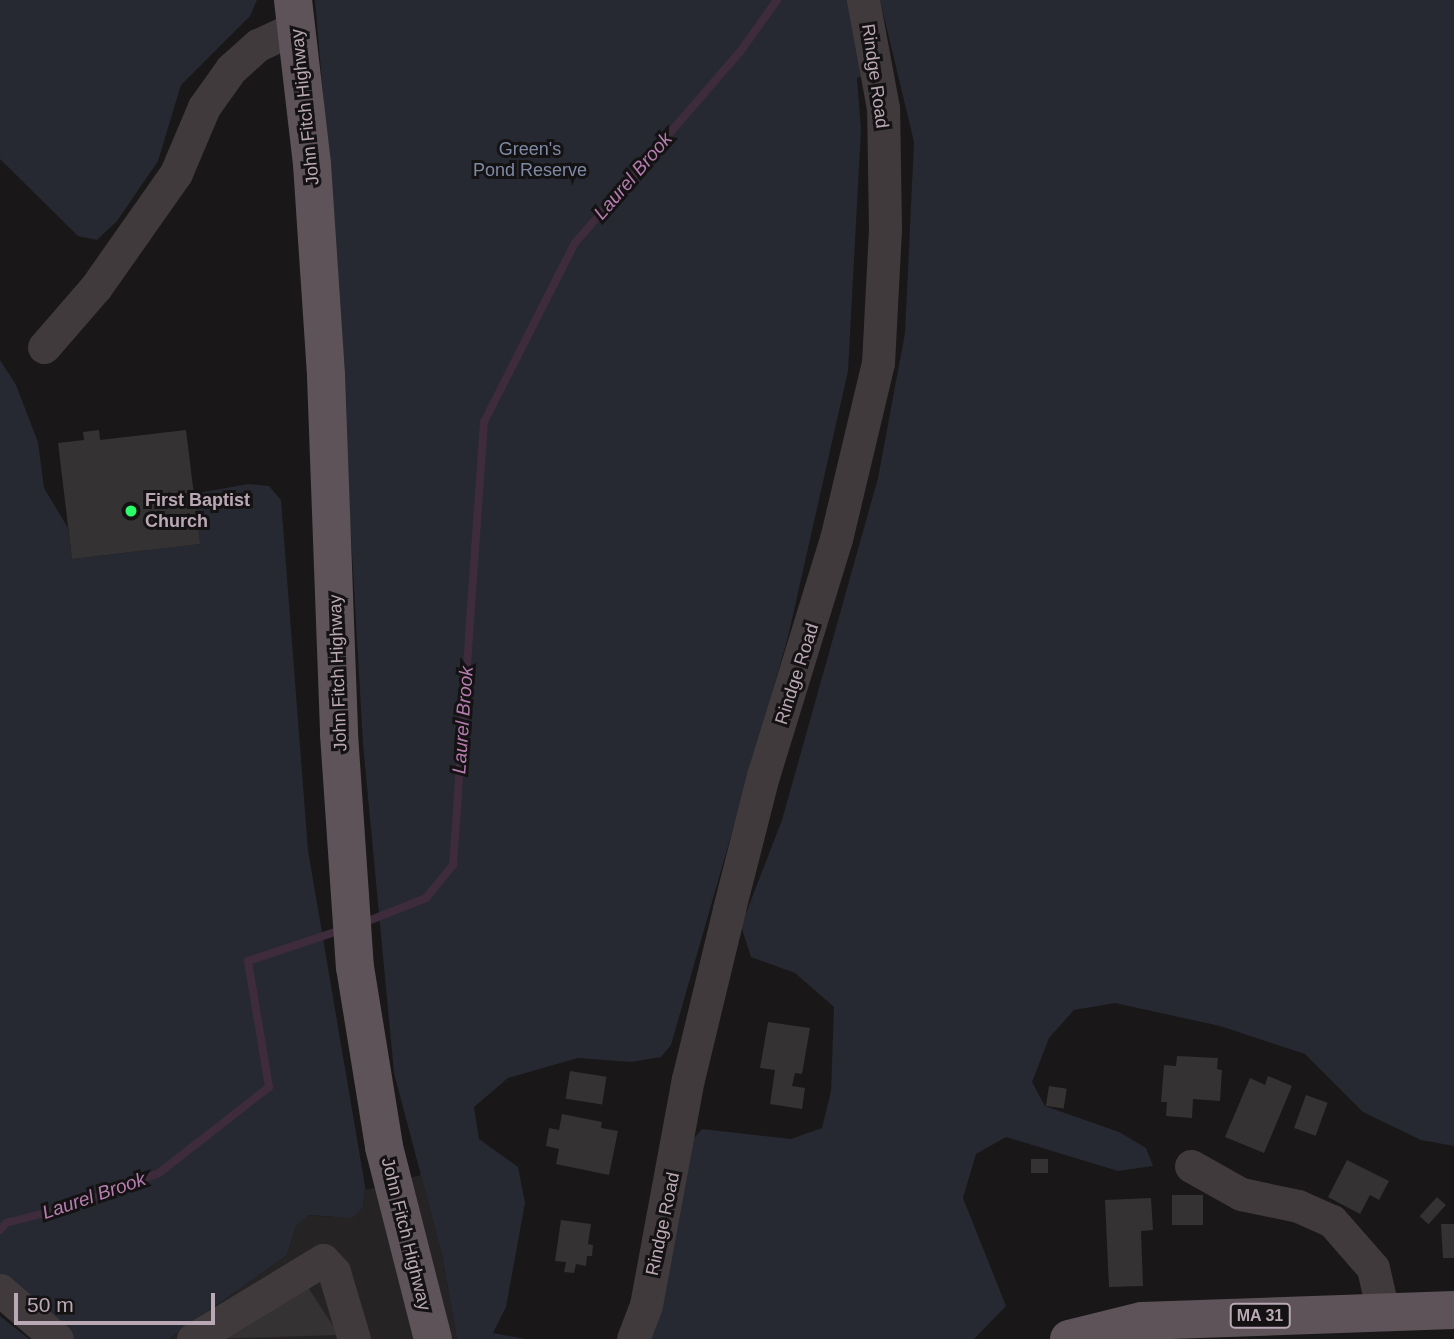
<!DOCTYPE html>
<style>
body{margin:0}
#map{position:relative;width:1454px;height:1339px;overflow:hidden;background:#191718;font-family:Arial,sans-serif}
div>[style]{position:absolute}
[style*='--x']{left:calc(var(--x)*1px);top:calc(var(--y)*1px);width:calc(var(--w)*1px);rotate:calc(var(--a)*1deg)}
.built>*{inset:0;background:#262324}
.green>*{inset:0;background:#262931}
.stream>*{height:8px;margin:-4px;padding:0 4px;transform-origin:4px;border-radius:4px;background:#3e2c3d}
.building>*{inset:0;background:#353233;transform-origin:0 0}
.minor>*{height:33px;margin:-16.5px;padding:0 16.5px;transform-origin:16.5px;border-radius:16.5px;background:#403a3d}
.major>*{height:38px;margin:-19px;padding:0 19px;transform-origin:19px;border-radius:19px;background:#5d5359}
.dots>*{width:19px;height:19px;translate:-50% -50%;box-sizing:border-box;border:4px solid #141213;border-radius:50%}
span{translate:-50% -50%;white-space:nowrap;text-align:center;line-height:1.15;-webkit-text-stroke:6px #141213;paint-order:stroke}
.shield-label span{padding:2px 5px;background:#141213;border:2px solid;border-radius:5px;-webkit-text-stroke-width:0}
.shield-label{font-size:16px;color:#baa8b4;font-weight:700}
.street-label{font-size:18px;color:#baa8b4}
.park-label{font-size:18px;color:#7e8aa6}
.poi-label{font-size:18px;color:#baa8b4;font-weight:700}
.left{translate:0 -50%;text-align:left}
.water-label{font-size:19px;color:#b77db1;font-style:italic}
.scale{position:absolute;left:14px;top:1293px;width:201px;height:32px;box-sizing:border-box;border:4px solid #baa8b4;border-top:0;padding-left:9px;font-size:21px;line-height:24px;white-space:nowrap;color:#baa8b4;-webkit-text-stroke:5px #141213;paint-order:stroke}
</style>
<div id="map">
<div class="built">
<i style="clip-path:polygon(421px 1175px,442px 1255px,457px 1339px,169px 1339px,287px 1255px,296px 1226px,309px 1215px,333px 1217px,363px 1207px,365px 1186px,366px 1190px)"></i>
</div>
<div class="green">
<i style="clip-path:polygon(0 0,257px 0,250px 16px,181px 85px,158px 161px,117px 221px,97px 240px,78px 236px,0 159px)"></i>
<i style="clip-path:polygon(315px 0,858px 0,885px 66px,857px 78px,861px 130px,848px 371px,788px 637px,671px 1045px,661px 1057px,631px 1062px,578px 1058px,508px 1078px,474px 1107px,479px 1139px,518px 1167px,525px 1203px,506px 1307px,493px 1333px,525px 1339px,457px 1339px,442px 1255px,394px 1073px,363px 744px,331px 189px)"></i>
<i style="clip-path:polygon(880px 0,1454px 0,1454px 1146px,1421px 1140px,1363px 1112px,1305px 1054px,1220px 1026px,1115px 1003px,1074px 1010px,1049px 1038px,1032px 1082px,1045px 1106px,1119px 1132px,1146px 1148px,1153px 1166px,1118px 1171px,1006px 1137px,976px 1154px,963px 1198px,1006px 1306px,974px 1339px,648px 1339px,688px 1145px,702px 1129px,791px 1139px,822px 1128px,831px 1091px,834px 1007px,795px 973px,751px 957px,741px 926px,782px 820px,878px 478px,905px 333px,914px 142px)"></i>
<i style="clip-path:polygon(0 360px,16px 385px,38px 442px,44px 488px,68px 528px,72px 559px,199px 544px,193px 494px,248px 484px,269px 486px,281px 500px,308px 850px,365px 1186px,363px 1207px,352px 1218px,309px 1215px,296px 1226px,287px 1255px,169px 1339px,74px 1339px,0 1275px)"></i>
<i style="clip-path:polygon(0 1316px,29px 1339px,0 1339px)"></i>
</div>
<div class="stream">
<i style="--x:363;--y:923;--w:68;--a:-21.6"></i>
<i style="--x:426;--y:898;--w:43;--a:-50.7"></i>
<i style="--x:453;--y:865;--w:444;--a:-86"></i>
<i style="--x:484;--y:422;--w:201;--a:-63.1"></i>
<i style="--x:575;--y:243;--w:252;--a:-49.2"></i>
<i style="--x:740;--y:52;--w:64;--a:-54.6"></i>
<i style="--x:0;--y:1230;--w:9;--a:-49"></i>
<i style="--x:6;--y:1223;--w:72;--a:-14.4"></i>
<i style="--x:76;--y:1205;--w:89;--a:-21.1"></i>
<i style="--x:159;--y:1173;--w:140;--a:-38"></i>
<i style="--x:269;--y:1087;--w:128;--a:-99.5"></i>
<i style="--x:248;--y:961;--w:98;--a:-18.4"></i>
</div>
<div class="building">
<i style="clip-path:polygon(99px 430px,100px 440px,186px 430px,200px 544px,72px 559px,58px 443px,84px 440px,83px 432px)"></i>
<i style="clip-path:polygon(768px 1022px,810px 1028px,802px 1074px,795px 1073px,792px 1086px,805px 1088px,802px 1109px,770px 1104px,775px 1070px,760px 1068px)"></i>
<i style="clip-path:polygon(1177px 1056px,1218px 1058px,1217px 1069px,1222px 1070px,1220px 1101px,1193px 1099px,1192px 1118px,1166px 1116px,1167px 1102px,1161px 1102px,1164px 1065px,1176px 1066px)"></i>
<i style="left:570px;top:1071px;width:37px;height:28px;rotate:9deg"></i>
<i style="clip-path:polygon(1268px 1076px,1292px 1086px,1264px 1153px,1225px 1137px,1250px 1078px,1265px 1085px)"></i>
<i style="left:1049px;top:1086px;width:18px;height:20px;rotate:9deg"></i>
<i style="left:1306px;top:1095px;width:23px;height:35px;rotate:20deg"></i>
<i style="clip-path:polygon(562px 1114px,602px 1122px,601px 1128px,618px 1131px,609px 1175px,556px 1164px,559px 1149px,546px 1146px,549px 1128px,559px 1130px)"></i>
<i style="left:1031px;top:1159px;width:17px;height:14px"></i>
<i style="clip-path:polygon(1347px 1160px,1389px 1181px,1379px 1200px,1370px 1195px,1360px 1214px,1328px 1197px)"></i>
<i style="left:1172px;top:1195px;width:31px;height:30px"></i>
<i style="left:1437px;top:1197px;width:12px;height:26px;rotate:42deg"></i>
<i style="clip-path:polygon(1151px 1198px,1153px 1230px,1141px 1231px,1143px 1286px,1109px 1287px,1105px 1200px)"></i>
<i style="clip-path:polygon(561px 1220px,591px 1224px,588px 1244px,593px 1245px,592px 1256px,587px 1256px,586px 1266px,576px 1264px,574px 1273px,564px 1272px,566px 1262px,555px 1261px)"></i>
<i style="clip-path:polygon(1441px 1224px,1454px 1224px,1454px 1258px,1443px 1258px)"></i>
<i style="clip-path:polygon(302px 1278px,339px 1335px,208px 1339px)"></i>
</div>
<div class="minor">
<i style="--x:44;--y:347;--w:79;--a:-49.1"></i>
<i style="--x:96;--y:287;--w:139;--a:-54.9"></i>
<i style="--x:176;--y:173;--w:72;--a:-67"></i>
<i style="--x:204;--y:107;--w:47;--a:-54.6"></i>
<i style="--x:231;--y:69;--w:36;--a:-42"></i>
<i style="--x:258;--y:45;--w:42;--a:-25.3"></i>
<i style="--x:1191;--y:1166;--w:57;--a:29.2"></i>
<i style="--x:1241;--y:1194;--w:58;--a:11.9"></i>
<i style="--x:1298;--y:1206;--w:37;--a:24"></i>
<i style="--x:1332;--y:1221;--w:62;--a:48.9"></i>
<i style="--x:1373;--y:1268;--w:45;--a:77.2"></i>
<i style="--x:0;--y:1290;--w:75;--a:40.7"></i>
<i style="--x:193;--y:1339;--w:152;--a:-31.3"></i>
<i style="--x:323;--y:1260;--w:16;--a:47"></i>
<i style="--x:334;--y:1272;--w:70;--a:73.4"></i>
<i style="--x:633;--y:1339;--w:36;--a:-69"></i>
<i style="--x:646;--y:1305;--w:230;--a:-79.5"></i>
<i style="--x:688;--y:1079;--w:175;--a:-76.4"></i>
<i style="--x:729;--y:909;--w:137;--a:-75.7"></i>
<i style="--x:763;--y:776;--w:248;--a:-72.9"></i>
<i style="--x:836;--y:539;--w:181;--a:-76.6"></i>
<i style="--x:878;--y:363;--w:134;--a:-87"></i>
<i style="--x:885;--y:229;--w:121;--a:-90.9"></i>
<i style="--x:883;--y:108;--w:110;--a:-100.5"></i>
</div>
<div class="major">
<i style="--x:293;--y:0;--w:165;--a:83.4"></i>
<i style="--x:312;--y:164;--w:212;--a:86.2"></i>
<i style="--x:326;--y:376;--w:358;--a:87.9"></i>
<i style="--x:339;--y:734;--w:234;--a:86.1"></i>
<i style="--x:355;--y:967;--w:182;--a:80.8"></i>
<i style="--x:384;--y:1147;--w:198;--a:75.7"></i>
<i style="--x:1069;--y:1339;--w:75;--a:-13.9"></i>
<i style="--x:1142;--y:1321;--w:312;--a:-2"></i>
</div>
<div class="dots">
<i style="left:131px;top:511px;background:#2bfd68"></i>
</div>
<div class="shield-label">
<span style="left:1260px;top:1316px">MA 31</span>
</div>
<div class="street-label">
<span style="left:875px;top:76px;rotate:82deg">Rindge Road</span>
<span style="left:305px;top:107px;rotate:-96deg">John Fitch Highway</span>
<span style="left:338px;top:673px;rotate:-92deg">John Fitch Highway</span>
<span style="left:797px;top:674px;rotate:-72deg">Rindge Road</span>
<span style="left:663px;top:1224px;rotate:-78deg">Rindge Road</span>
<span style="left:406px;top:1234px;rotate:76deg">John Fitch Highway</span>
</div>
<div class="park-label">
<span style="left:530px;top:160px">Green's<br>Pond Reserve</span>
</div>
<div class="poi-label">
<span class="left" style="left:145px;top:511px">First Baptist<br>Church</span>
</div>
<div class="water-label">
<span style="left:633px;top:176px;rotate:-49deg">Laurel Brook</span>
<span style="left:463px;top:720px;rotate:-86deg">Laurel Brook</span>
<span style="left:94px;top:1196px;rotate:-19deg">Laurel Brook</span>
</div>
<div class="scale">50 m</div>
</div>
